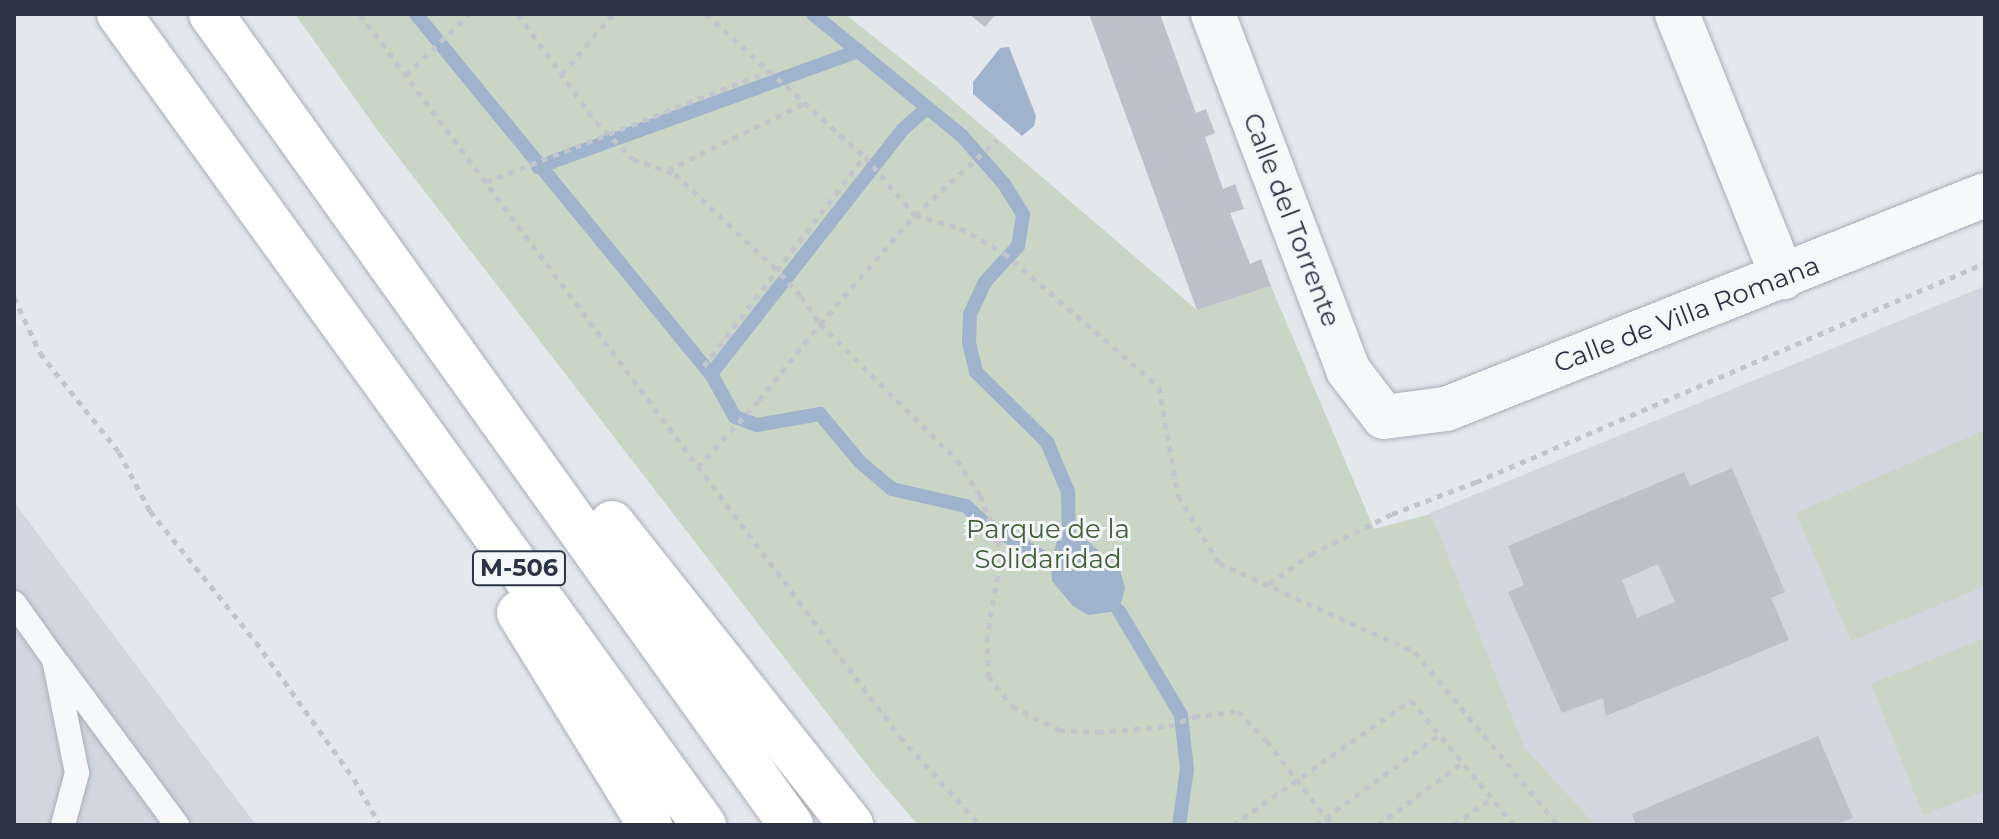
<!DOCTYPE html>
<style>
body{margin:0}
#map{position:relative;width:1999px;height:839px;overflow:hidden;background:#e4e7ec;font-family:Montserrat,sans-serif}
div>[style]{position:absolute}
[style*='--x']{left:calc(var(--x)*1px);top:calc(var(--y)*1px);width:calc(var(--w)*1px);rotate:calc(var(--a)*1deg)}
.built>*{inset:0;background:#d2d6de}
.green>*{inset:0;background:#c9d6c5}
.water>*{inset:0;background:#9fb4cc}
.stream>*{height:14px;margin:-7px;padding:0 7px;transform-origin:7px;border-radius:7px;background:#9fb4cc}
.building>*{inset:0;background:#bbc0ca}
.path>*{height:5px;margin-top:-2.5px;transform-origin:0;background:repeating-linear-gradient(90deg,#c2c5cb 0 6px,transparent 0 12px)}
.roads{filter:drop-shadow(0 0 2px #a9aeb7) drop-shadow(0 0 2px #a9aeb7)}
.lane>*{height:24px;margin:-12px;padding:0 12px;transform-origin:12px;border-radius:12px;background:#f7f8fa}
.street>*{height:44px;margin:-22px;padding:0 22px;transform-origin:22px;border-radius:22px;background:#f7f8fa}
.highway>*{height:44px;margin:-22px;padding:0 22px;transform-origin:22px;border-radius:22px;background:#fff}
span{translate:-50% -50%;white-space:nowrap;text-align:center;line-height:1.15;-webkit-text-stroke:6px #f4f6f9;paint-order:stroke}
.shield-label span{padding:2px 6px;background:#f4f6f9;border:2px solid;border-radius:6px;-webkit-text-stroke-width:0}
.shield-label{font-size:24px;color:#2b3445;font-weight:700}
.street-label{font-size:26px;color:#2b3445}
.park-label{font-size:26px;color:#3f6138}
.frame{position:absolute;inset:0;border:16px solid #2b3445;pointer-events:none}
</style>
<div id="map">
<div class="built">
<i style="clip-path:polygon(1985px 286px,1985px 825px,1596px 825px,1525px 748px,1430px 513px)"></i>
<i style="clip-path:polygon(14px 502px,256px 825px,14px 825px)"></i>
</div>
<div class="green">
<i style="clip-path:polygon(295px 14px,845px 14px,937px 87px,1197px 310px,1271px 286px,1374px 529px,1431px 514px,1525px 748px,1596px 825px,918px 825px,874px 774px,378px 131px)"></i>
<i style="clip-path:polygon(1985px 430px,1985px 586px,1851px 641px,1796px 513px)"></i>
<i style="clip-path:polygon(1985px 638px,1985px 791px,1923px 815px,1871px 684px)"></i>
</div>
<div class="water">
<i style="clip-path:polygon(1009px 47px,1036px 116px,1034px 126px,1022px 136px,973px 94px,973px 82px,1000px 48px)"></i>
<i style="clip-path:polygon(1084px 538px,1120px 570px,1125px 588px,1119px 611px,1088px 615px,1073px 606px,1052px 581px,1051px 562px,1057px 541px)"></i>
</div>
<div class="stream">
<i style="--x:416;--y:14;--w:465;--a:50.7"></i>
<i style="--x:711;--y:374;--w:49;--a:60.8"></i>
<i style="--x:735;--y:417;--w:23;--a:20"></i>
<i style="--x:757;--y:425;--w:64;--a:-9.9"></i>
<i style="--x:820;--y:414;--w:62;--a:50.2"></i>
<i style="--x:860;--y:462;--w:42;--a:40.2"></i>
<i style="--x:892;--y:489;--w:76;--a:12.9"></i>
<i style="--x:966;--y:506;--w:25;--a:43"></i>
<i style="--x:984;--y:523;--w:78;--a:30.2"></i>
<i style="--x:813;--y:14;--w:193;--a:39.3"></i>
<i style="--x:962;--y:136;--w:64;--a:48.8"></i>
<i style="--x:1004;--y:184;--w:36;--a:58"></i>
<i style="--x:1023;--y:215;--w:31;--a:99"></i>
<i style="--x:1018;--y:246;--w:49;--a:132.5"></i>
<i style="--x:985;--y:282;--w:35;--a:115"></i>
<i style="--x:970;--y:314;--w:29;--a:92"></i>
<i style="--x:969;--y:343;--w:30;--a:76"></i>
<i style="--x:976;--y:372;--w:100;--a:44.6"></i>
<i style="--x:1047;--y:442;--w:54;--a:67.2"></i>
<i style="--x:1068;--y:492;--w:47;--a:88.8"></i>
<i style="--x:538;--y:167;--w:341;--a:-19.9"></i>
<i style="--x:711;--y:374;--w:311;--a:-51.9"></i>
<i style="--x:903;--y:129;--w:32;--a:-41"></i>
<i style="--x:1119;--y:611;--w:121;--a:59.2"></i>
<i style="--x:1181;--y:715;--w:54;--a:83.7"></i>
<i style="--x:1187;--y:769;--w:57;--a:98.1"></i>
</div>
<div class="building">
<i style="clip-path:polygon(969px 14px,996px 14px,985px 27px)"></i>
<i style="clip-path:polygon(1089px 14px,1160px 14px,1196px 113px,1206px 109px,1215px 133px,1205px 137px,1223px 189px,1235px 184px,1244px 209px,1230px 213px,1250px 264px,1261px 259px,1271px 286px,1197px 310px)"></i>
<i style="clip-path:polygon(evenodd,1732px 468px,1785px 592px,1771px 598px,1789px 640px,1606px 716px,1603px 698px,1562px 713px,1508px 592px,1524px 585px,1508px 546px,1684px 472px,1690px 486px,1732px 468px,1658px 564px,1675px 602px,1637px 618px,1622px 580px,1658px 564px)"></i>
<i style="clip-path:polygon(1818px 736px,1853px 818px,1834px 825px,1636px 825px,1632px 814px)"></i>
</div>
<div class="path">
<i style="--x:360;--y:14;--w:902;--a:53.24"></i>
<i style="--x:900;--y:737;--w:119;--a:47.7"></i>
<i style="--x:518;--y:14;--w:133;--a:54.2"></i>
<i style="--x:596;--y:122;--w:52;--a:45"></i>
<i style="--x:633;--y:159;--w:45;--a:19.7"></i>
<i style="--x:675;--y:174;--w:133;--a:43.2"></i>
<i style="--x:772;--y:265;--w:42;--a:46.9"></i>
<i style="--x:801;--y:296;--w:34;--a:56"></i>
<i style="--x:820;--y:324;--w:193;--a:44.8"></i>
<i style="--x:957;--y:460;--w:42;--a:56.7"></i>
<i style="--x:980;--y:495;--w:61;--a:68.9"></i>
<i style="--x:1002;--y:552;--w:85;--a:100.1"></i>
<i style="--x:987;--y:636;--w:40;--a:88.6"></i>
<i style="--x:988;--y:676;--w:38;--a:51"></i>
<i style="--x:1012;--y:706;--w:53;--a:27.1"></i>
<i style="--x:1059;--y:730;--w:39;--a:3"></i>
<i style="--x:1098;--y:732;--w:71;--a:-4.8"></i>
<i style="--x:1169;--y:726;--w:27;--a:-20"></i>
<i style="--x:1194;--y:717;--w:44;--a:-7.8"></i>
<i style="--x:1238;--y:711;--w:42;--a:46"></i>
<i style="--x:1267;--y:741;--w:106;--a:52.3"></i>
<i style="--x:706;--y:14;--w:214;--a:42"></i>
<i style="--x:865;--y:157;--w:77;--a:49.2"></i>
<i style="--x:915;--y:215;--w:47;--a:16.1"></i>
<i style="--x:960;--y:228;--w:51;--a:29.6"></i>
<i style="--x:1004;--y:253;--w:205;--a:40.8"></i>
<i style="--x:1159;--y:387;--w:111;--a:80.1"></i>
<i style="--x:1178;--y:496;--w:79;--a:58.5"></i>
<i style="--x:1219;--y:563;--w:215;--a:24.4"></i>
<i style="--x:1415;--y:652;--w:224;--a:50.4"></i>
<i style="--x:562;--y:74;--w:79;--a:-49.6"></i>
<i style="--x:406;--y:75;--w:88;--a:-44.1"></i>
<i style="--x:668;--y:170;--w:153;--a:-26.1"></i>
<i style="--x:486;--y:182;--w:304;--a:-21.4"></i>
<i style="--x:14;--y:297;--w:62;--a:65.1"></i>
<i style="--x:40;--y:353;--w:127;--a:51.4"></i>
<i style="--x:119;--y:452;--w:67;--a:62.3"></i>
<i style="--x:150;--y:511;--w:169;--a:51"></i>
<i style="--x:256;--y:642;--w:168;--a:54.4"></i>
<i style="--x:354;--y:779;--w:53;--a:60.5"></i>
<i style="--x:704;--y:366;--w:263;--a:-52.6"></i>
<i style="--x:698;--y:467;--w:91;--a:-47.7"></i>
<i style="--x:759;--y:400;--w:97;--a:-51.2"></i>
<i style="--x:820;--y:324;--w:145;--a:-48.9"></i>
<i style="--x:915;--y:215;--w:111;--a:-42.4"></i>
<i style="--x:1269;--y:584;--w:52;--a:-35.5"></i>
<i style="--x:1311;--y:554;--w:90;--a:-26.3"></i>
<i style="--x:1392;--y:514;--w:90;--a:-20.9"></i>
<i style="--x:1476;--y:482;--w:554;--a:-23.28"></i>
<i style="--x:1233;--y:825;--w:218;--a:-35.1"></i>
<i style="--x:1411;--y:700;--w:162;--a:50.5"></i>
<i style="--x:1316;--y:825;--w:154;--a:-36.3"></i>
<i style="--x:1378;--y:825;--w:106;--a:-36.5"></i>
<i style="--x:1454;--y:825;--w:47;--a:-35.4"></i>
</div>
<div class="roads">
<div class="lane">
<i style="--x:14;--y:603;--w:69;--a:54.5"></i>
<i style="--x:54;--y:659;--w:116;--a:78.6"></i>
<i style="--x:77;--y:773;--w:54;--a:105.1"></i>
<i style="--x:58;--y:664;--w:200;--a:53.5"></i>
</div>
<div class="street">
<i style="--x:1213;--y:14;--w:381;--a:69.2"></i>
<i style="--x:1348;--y:370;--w:59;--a:52.5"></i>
<i style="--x:1384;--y:417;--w:63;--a:-7.4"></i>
<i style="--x:1446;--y:409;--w:580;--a:-21.65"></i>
<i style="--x:1677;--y:14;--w:284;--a:68.1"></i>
</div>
<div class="highway">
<i style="--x:119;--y:14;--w:1000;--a:54.2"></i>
<i style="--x:211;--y:14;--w:997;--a:54.43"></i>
<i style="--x:612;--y:523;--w:385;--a:51.6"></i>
<i style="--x:519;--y:613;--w:249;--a:58.3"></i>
</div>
</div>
<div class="shield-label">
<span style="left:519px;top:568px">M-506</span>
</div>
<div class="street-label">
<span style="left:1291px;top:220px;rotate:69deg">Calle del Torrente</span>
<span style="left:1687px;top:315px;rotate:-21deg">Calle de Villa Romana</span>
</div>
<div class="park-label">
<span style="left:1048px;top:545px">Parque de la<br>Solidaridad</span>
</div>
<div class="frame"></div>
</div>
